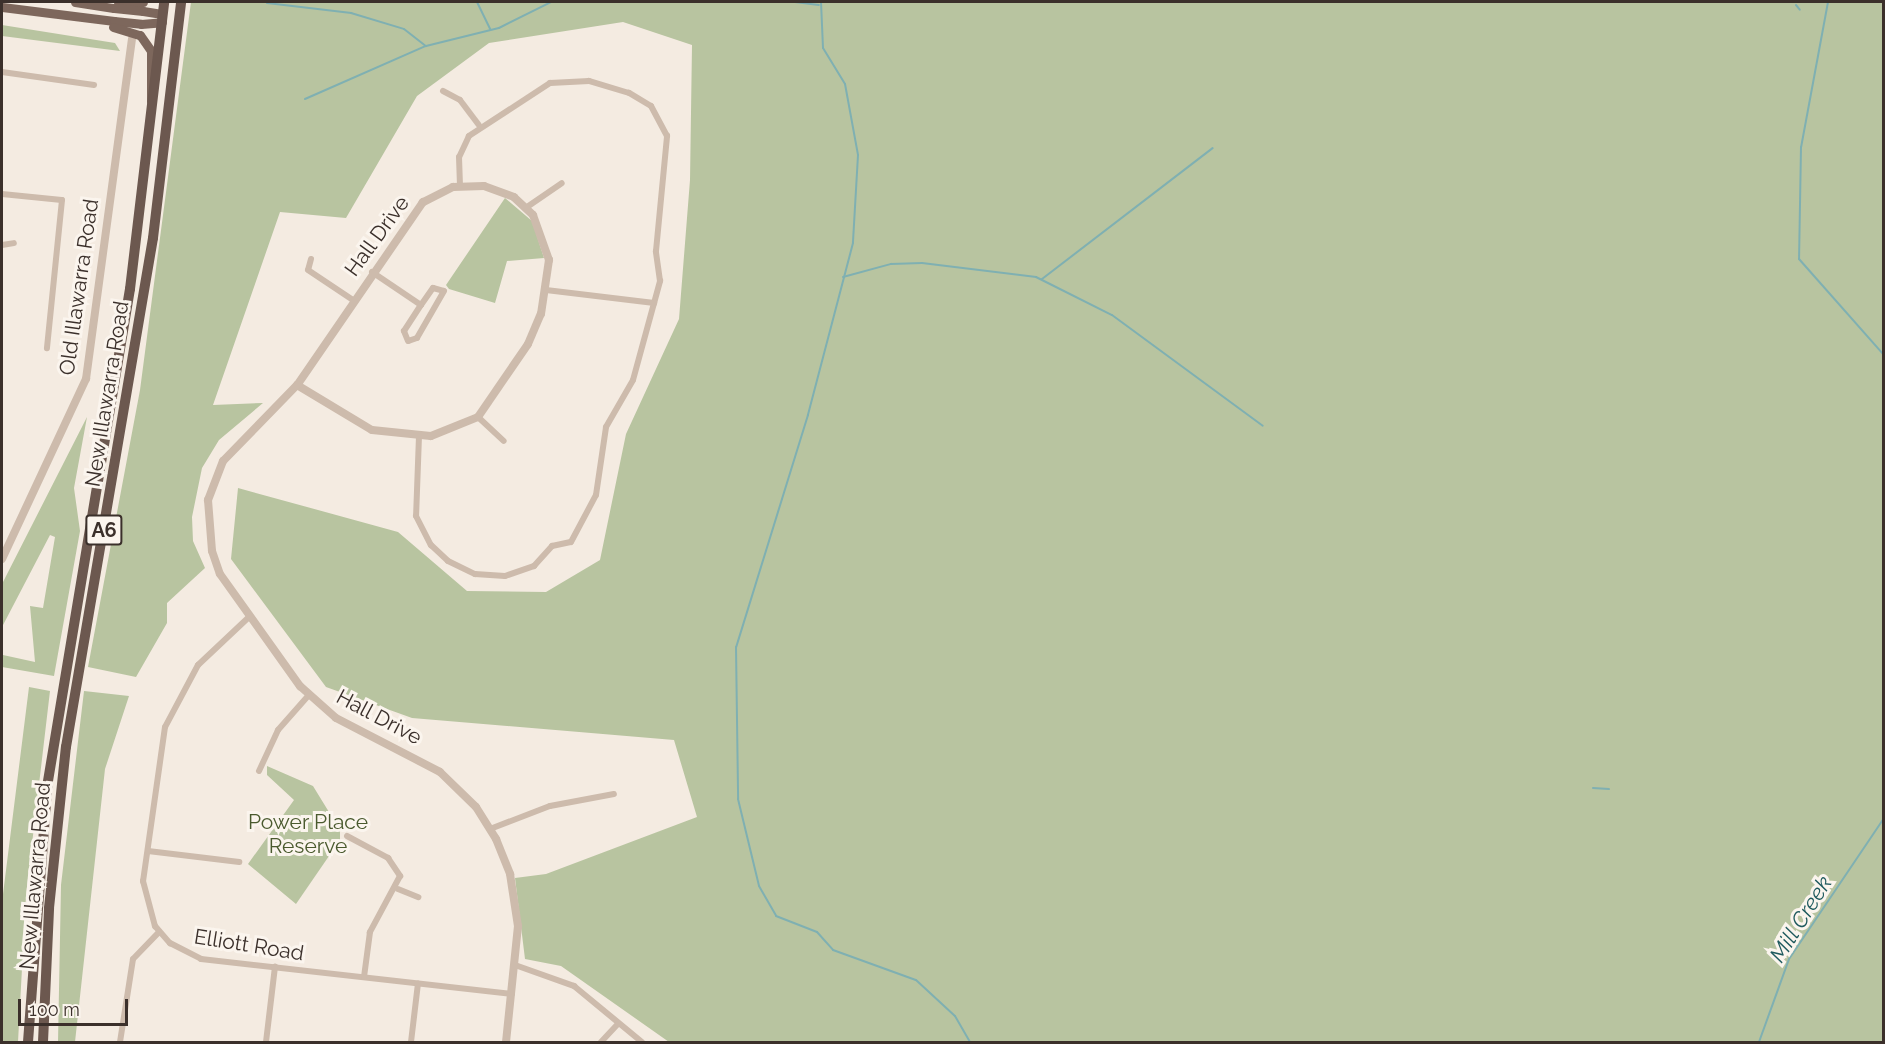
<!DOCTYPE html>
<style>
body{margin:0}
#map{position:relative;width:1885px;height:1044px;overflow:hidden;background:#f4ebe1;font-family:Raleway,sans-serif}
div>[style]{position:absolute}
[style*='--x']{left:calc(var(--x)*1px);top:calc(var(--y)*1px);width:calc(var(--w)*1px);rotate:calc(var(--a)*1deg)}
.green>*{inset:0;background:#b8c4a0}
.stream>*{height:2px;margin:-1px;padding:0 1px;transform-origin:1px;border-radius:1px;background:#7fb0b2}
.minor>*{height:6px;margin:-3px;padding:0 3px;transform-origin:3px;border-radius:3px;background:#cdbbac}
.tertiary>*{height:8px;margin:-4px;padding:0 4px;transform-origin:4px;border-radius:4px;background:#cdbbac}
.primary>*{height:9px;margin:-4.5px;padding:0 4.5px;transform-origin:4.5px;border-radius:4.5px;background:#7d675c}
.trunk>*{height:10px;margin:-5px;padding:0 5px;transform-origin:5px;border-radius:5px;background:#6c584f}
.primary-bridge>*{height:9px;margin:-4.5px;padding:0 4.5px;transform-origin:4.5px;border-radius:4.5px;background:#7d675c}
span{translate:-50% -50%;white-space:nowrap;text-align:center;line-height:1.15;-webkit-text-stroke:6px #fbf5ee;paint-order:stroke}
.shield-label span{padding:2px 4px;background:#fbf5ee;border:2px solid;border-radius:4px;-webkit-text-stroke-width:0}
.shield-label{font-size:20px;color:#3b302b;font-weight:700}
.street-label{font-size:21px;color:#3b302b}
.park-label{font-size:21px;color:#4a5a2e}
.water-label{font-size:22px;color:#1f5a5e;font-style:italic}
.frame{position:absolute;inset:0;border:3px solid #3b302b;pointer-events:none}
.scale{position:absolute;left:18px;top:999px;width:110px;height:27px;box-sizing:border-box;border:3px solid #3b302b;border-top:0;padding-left:8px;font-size:18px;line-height:21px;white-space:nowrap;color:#3b302b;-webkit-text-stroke:4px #fbf5ee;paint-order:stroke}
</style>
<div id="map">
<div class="green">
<i style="clip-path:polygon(191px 2px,1883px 2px,1883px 1042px,669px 1042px,561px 966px,525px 959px,515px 878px,546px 874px,697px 817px,674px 740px,412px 718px,326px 687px,231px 559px,238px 488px,398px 532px,467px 591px,546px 592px,600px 560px,626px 434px,679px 319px,690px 180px,692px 45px,623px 22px,489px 43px,417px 96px,346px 218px,280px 212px,213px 405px,263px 403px,219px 440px,202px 468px,192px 517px,193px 541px,205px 568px,167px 603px,167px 623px,136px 677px,88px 667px,140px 390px)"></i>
<i style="clip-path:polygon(2px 25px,115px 43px,120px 51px,2px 36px)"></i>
<i style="clip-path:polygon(505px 198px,532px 221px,544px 258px,507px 261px,495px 303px,449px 289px,446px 285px)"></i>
<i style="clip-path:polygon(87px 417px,74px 488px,80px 531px,54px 676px,2px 667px,3px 655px,35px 662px,30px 606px,43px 608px,55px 537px,50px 535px,2px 627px,2px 584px)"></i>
<i style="clip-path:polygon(29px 687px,50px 691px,26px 895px,18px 1042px,2px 1042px,2px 902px)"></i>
<i style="clip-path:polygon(84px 691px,129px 696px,105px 769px,75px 1042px,58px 1042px,61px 885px)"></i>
<i style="clip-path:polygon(267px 766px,313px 786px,340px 830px,340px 840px,296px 904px,248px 864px,294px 800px,267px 775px)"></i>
</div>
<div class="stream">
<i style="--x:477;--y:2;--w:30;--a:64"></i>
<i style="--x:795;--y:2;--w:24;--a:7"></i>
<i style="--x:821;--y:2;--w:46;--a:87.5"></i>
<i style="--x:823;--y:48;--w:42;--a:58.6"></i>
<i style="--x:845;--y:84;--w:72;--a:79.6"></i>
<i style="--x:858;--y:155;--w:88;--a:93.3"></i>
<i style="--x:853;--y:243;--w:178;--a:104.7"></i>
<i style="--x:808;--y:415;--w:243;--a:107.2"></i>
<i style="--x:736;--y:647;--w:152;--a:89.2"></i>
<i style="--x:738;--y:799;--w:89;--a:76.4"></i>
<i style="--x:759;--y:886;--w:34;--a:60"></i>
<i style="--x:776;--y:916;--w:44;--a:21.3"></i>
<i style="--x:817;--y:932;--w:24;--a:48"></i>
<i style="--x:833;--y:950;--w:88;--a:19.9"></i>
<i style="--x:916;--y:980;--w:53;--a:42.7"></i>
<i style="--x:955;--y:1016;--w:30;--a:60"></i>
<i style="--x:1828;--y:2;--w:147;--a:100.5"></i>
<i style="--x:1801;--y:147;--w:112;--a:91"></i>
<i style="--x:1799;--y:259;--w:128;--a:48.5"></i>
<i style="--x:267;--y:3;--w:85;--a:6.8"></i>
<i style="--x:351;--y:13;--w:55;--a:16.8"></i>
<i style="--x:404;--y:29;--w:28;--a:38"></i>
<i style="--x:1796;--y:5;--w:6;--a:51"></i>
<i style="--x:305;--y:99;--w:132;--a:-23.7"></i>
<i style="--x:426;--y:46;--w:75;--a:-13.9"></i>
<i style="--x:499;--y:28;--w:58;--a:-26.6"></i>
<i style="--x:843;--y:277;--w:50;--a:-15.2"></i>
<i style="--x:891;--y:264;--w:31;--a:-2"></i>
<i style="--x:922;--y:263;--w:115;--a:7"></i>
<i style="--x:1036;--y:277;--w:85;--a:26.6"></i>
<i style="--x:1112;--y:315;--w:187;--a:36.3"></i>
<i style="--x:1042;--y:279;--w:215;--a:-37.5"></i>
<i style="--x:1593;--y:788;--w:16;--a:4"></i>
<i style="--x:1759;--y:1042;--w:88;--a:-70.1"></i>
<i style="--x:1789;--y:959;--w:170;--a:-56"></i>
</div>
<div class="minor">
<i style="--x:2;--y:72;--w:93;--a:8"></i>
<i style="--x:443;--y:91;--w:19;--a:28"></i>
<i style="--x:460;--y:100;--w:31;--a:53"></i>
<i style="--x:2;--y:194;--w:60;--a:5.7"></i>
<i style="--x:62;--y:200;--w:149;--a:95.8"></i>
<i style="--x:527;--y:207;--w:42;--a:-34.4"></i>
<i style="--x:2;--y:245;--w:12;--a:-9"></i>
<i style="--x:311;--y:259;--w:11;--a:105"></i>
<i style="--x:308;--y:270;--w:54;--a:33.7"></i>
<i style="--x:372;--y:272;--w:59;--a:34"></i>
<i style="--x:421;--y:305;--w:21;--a:-55"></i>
<i style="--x:433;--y:288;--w:11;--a:15"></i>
<i style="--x:444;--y:291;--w:54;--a:119.9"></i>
<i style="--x:417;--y:338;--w:9;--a:162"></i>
<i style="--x:408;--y:341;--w:11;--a:-112"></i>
<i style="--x:404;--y:331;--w:31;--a:-57"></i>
<i style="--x:546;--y:290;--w:109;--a:6.9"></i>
<i style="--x:478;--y:417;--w:35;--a:43"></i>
<i style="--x:419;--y:436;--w:80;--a:92.1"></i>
<i style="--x:416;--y:516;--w:33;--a:63"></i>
<i style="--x:431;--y:545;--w:23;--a:43"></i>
<i style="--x:448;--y:561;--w:30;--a:26"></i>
<i style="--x:475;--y:574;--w:30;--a:4"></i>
<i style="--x:505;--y:576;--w:31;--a:-19"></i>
<i style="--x:534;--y:566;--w:27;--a:-48"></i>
<i style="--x:552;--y:546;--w:19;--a:-12"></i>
<i style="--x:571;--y:542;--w:53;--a:-62"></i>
<i style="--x:596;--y:495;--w:69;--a:-81.6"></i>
<i style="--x:606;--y:427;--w:54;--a:-60.1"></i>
<i style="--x:633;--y:380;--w:103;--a:-74.7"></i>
<i style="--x:660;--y:281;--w:30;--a:-98"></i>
<i style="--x:656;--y:251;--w:116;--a:-84.5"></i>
<i style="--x:667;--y:136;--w:34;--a:-118"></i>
<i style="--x:651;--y:106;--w:26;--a:-149"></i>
<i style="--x:629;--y:93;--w:42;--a:-163.3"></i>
<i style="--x:589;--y:81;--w:39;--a:177"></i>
<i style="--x:550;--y:83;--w:97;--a:146.8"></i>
<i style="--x:469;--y:136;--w:23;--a:115"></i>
<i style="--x:459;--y:157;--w:29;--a:88"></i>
<i style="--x:249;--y:617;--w:70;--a:136.7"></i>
<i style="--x:198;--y:665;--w:70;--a:118"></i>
<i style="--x:165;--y:727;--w:156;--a:98.1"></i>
<i style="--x:143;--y:881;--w:47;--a:75.1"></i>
<i style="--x:155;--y:926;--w:23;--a:49"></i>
<i style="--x:170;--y:943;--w:35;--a:27"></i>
<i style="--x:201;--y:959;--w:313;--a:6.4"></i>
<i style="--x:259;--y:771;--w:45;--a:-65.1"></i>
<i style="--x:278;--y:730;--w:45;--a:-48.6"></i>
<i style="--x:490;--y:829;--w:64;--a:-21"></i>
<i style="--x:550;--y:806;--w:65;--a:-10.6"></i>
<i style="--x:347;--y:836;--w:47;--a:28.2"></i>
<i style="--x:388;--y:858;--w:22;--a:56"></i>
<i style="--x:400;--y:876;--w:64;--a:118.2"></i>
<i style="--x:370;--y:932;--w:45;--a:97.6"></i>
<i style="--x:148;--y:851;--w:92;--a:6.9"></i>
<i style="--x:398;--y:889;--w:22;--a:22"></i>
<i style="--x:515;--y:965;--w:63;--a:19.6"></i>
<i style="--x:574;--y:986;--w:88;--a:39.5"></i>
<i style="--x:120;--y:1042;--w:84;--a:-81.1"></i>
<i style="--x:133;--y:959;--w:37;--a:-46"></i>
<i style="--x:266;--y:1042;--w:76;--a:-83.2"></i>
<i style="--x:411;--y:1042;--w:59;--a:-83.2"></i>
<i style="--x:601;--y:1042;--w:25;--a:-47"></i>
</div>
<div class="tertiary">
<i style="--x:297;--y:385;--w:87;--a:31"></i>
<i style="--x:372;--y:430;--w:59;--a:5.8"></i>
<i style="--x:431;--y:436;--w:51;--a:-22"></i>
<i style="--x:478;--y:417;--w:88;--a:-55.6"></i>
<i style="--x:528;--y:344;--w:33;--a:-67"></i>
<i style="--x:541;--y:314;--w:55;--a:-81.6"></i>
<i style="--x:549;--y:260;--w:48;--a:-109.6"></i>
<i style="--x:533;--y:215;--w:26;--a:-137"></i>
<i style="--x:514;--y:197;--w:32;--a:-160"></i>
<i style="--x:484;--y:186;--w:31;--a:178"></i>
<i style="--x:453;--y:187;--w:34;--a:153"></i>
<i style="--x:423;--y:202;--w:222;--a:124.5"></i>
<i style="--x:297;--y:385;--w:106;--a:134.2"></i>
<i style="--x:223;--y:461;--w:42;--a:111"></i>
<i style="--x:208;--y:500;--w:51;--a:85.5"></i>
<i style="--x:212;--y:551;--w:24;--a:71"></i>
<i style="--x:220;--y:574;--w:138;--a:54.5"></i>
<i style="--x:300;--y:686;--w:48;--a:41.6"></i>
<i style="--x:336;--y:718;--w:117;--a:27.4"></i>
<i style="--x:440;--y:772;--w:50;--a:44.2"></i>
<i style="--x:476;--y:807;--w:38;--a:58"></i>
<i style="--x:496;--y:839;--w:38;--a:68"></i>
<i style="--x:510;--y:874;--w:53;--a:81.3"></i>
<i style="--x:518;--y:926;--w:117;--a:95.9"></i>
<i style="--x:2;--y:559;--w:199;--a:-65"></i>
<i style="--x:86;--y:379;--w:343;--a:-82.3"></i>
</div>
<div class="primary">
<i style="--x:75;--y:2;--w:39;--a:9"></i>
<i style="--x:2;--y:7;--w:113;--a:7.1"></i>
<i style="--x:143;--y:11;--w:19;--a:9"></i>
<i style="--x:141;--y:24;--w:21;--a:-5"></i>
<i style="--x:140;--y:35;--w:19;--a:55"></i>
<i style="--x:151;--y:51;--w:50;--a:90"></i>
</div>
<div class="trunk">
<i style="--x:28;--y:1042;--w:256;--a:-85.7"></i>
<i style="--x:47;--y:787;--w:505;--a:-80.54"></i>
<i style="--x:130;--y:289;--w:289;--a:-83.2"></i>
<i style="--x:43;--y:1042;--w:134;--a:-87.4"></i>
<i style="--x:49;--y:908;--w:162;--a:-84"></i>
<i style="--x:66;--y:747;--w:516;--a:-80.3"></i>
<i style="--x:153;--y:238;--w:238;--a:-83.2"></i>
</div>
<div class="primary-bridge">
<i style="--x:118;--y:2;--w:25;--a:0"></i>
<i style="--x:114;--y:8;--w:29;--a:6"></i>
<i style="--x:114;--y:21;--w:27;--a:6"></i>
<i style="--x:113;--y:27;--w:28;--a:17"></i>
</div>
<div class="shield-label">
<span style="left:104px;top:530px">A6</span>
</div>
<div class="street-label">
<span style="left:377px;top:236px;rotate:-54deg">Hall Drive</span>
<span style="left:79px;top:287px;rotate:-82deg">Old Illawarra Road</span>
<span style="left:107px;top:394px;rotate:-81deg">New Illawarra Road</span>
<span style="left:379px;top:717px;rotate:28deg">Hall Drive</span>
<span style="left:35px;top:876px;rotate:-85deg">New Illawarra Road</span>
<span style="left:249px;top:945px;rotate:9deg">Elliott Road</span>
</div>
<div class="park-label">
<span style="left:308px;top:834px">Power Place<br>Reserve</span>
</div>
<div class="water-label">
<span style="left:1801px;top:919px;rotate:-58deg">Mill Creek</span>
</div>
<div class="frame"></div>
<div class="scale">100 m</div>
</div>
